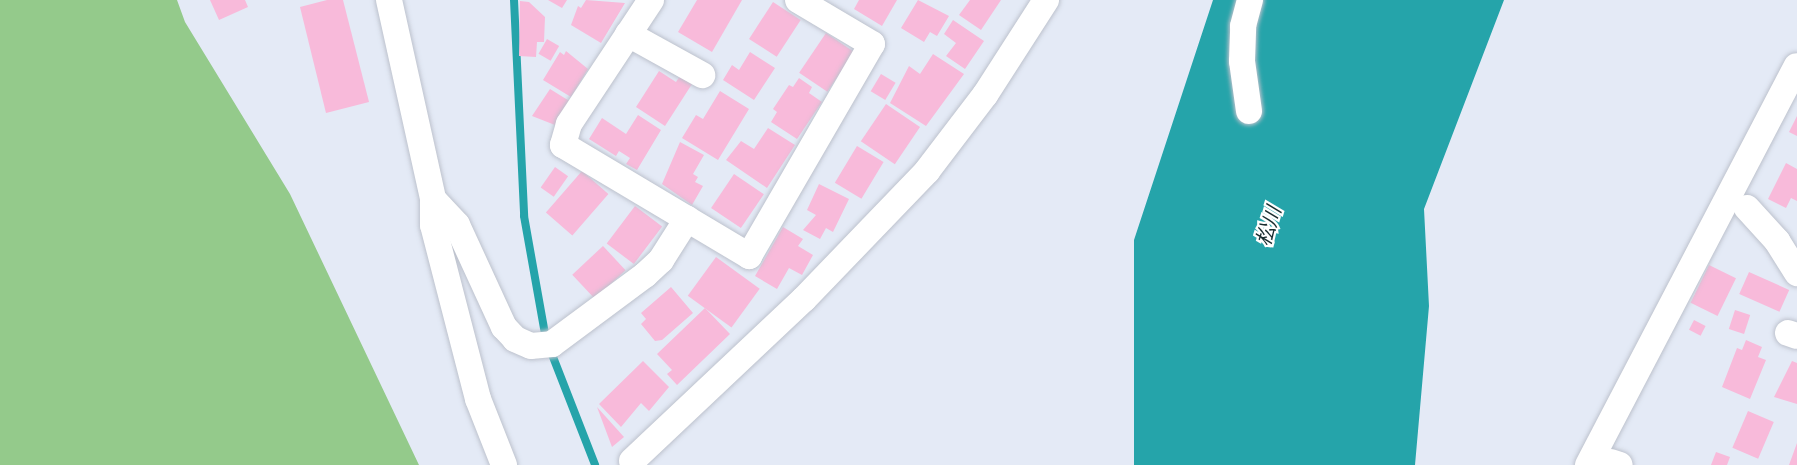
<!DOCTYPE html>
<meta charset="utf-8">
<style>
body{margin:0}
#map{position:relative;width:1797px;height:465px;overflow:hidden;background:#e4eaf6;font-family:"IBM Plex Sans","Noto Sans JP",sans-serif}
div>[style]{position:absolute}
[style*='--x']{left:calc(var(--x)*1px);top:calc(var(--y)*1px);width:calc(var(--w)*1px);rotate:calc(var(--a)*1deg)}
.forest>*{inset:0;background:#94ca8b}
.water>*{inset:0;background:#25a4aa}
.stream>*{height:8px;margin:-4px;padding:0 4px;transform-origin:4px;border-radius:4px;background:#25a4aa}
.building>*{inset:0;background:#f8bada;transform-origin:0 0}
.roads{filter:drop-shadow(0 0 2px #bdc2cd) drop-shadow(0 0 2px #bdc2cd)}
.street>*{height:26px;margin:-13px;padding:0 13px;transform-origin:13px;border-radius:13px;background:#fff}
span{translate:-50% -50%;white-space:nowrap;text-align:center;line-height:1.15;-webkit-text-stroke:4.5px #fff;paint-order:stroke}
.water-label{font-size:20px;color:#192d2f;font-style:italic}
</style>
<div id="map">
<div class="forest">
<i style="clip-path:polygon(0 0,177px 0,185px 22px,290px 194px,419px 465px,0 465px)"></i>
</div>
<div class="water">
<i style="clip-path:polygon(1213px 0,1504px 0,1424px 209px,1429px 306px,1415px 465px,1134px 465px,1134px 240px)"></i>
</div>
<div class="stream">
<i style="--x:514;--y:0;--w:216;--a:87.3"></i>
<i style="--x:524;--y:216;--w:125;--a:79.9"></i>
<i style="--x:546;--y:339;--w:135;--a:68.7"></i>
</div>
<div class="building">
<i style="clip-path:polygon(210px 0,245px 0,248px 7px,219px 20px)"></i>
<i style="clip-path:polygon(327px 0,343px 0,369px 102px,326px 113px,300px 7px)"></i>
<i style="clip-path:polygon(548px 0,567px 0,562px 8px)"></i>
<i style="clip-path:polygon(586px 0,625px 3px,601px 43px,571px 25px,578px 6px,581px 8px)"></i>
<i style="clip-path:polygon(697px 0,742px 0,712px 52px,678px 32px)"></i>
<i style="clip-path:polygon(859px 0,897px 0,882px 26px,854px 9px)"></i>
<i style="clip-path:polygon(918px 0,949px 16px,937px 36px,930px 32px,924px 42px,901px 28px)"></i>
<i style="clip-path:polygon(970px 0,1001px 0,981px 30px,959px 15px)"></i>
<i style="clip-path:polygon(520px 1px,529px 2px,545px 17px,544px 42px,537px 42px,536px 57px,519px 56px)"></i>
<i style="left:773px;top:2px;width:33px;height:44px;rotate:33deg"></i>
<i style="clip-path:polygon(953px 20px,984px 41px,965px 69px,946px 56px,956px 43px,944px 34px)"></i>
<i style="left:826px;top:33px;width:34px;height:48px;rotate:34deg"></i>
<i style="left:547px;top:39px;width:14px;height:17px;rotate:30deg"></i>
<i style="clip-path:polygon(566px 51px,588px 69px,571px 97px,543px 80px,560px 52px,564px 55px)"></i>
<i style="clip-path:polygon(750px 52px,775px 68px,754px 100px,723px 80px,732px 65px,739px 70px)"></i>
<i style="clip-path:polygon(933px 54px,964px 74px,926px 126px,890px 103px,909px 66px,920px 74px)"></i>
<i style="clip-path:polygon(659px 71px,676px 82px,680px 76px,692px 84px,665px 126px,636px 107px)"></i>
<i style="left:881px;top:74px;width:17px;height:20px;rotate:31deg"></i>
<i style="clip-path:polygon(799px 78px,812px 87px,809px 93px,822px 102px,797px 139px,771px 122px,777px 112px,773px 109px,789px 85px,793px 87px)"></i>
<i style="clip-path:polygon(550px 89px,571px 102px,555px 125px,532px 116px)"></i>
<i style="clip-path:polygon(720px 91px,749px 109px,718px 160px,682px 138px,696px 115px,703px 119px)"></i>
<i style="left:886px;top:104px;width:41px;height:45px;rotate:34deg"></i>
<i style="clip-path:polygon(638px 115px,661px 130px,637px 170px,626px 164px,630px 158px,619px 151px,616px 156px,589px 139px,602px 118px,626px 134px)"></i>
<i style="clip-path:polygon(1797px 116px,1797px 136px,1789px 132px)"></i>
<i style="clip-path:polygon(768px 128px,795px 145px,767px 188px,726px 160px,741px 141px,754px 149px)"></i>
<i style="clip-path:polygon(680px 142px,704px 155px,693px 174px,698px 177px,695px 182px,703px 186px,692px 205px,662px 184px)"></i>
<i style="left:857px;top:146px;width:31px;height:43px;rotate:31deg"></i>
<i style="clip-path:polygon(1786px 163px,1797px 169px,1797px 201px,1791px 198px,1786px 208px,1768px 199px)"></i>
<i style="left:555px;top:167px;width:16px;height:25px;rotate:35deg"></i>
<i style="left:582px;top:171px;width:35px;height:55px;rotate:41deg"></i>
<i style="left:734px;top:174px;width:36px;height:41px;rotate:34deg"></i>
<i style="clip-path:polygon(819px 184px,849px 199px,833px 232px,826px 228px,820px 239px,803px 230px,816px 215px,807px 210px)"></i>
<i style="left:635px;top:206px;width:34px;height:47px;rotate:37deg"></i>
<i style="clip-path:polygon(783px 227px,803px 239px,798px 246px,813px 255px,802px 275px,789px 268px,777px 289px,755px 276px)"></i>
<i style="left:603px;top:246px;width:33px;height:42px;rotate:47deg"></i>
<i style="left:716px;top:257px;width:54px;height:48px;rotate:36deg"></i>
<i style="left:1709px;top:265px;width:30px;height:42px;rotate:26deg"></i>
<i style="left:1749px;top:272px;width:44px;height:24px;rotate:24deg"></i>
<i style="clip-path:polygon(671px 287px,693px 313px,662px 340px,655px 341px,641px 324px,646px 319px,641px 313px)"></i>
<i style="clip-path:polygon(705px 308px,730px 334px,677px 385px,667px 374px,672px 370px,657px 354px)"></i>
<i style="left:1735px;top:310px;width:16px;height:20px;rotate:18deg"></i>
<i style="left:1694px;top:320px;width:13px;height:11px;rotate:27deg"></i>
<i style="clip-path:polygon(1746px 340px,1762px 347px,1758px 357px,1766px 360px,1750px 399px,1722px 387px,1737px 348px,1742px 350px)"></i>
<i style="clip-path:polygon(643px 361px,669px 387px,649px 411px,641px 403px,621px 427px,599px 404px)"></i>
<i style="clip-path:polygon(1792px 361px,1797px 363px,1797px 404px,1774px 397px)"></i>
<i style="clip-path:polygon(597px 407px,624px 437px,612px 447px)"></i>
<i style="left:1748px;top:411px;width:28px;height:40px;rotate:23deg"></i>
<i style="clip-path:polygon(1797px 443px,1797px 465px,1789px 465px)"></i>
<i style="clip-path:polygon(1716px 452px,1730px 457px,1727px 465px,1711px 465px)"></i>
</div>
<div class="roads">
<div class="street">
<i style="--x:389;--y:0;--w:204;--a:77.5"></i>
<i style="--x:433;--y:199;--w:26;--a:90"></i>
<i style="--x:433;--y:225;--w:180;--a:75.5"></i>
<i style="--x:478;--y:399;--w:71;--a:68.5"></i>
<i style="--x:651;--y:0;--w:149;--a:123.5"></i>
<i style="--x:569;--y:124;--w:22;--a:106"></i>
<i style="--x:563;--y:145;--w:217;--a:30.8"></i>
<i style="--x:749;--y:256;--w:245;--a:-59.9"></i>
<i style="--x:872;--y:44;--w:86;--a:-149.3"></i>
<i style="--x:628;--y:34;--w:85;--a:29"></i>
<i style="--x:1249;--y:111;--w:50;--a:-98"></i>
<i style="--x:1242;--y:61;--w:35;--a:-88"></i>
<i style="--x:1243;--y:26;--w:27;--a:-75"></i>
<i style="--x:433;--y:199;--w:35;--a:47"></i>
<i style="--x:457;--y:225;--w:112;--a:65.3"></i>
<i style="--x:504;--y:327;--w:16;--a:47"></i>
<i style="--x:515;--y:339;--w:17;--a:24"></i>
<i style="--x:531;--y:346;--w:21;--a:-5"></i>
<i style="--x:552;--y:344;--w:116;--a:-36.6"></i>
<i style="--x:645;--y:275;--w:22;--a:-43"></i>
<i style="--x:661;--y:260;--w:49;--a:-57.6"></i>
<i style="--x:1747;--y:208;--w:45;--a:47.7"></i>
<i style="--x:1777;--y:241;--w:38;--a:58"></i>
<i style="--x:1788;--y:333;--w:9;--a:18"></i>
<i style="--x:632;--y:461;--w:236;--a:-43.3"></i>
<i style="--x:804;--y:299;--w:178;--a:-46.1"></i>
<i style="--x:927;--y:171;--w:96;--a:-52.7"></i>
<i style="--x:985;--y:95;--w:113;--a:-57.3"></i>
<i style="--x:1611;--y:462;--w:9;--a:18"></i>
<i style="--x:1588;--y:465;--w:450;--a:-62.4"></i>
</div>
</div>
<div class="water-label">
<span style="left:1268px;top:226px;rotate:-73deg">松川</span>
</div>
</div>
